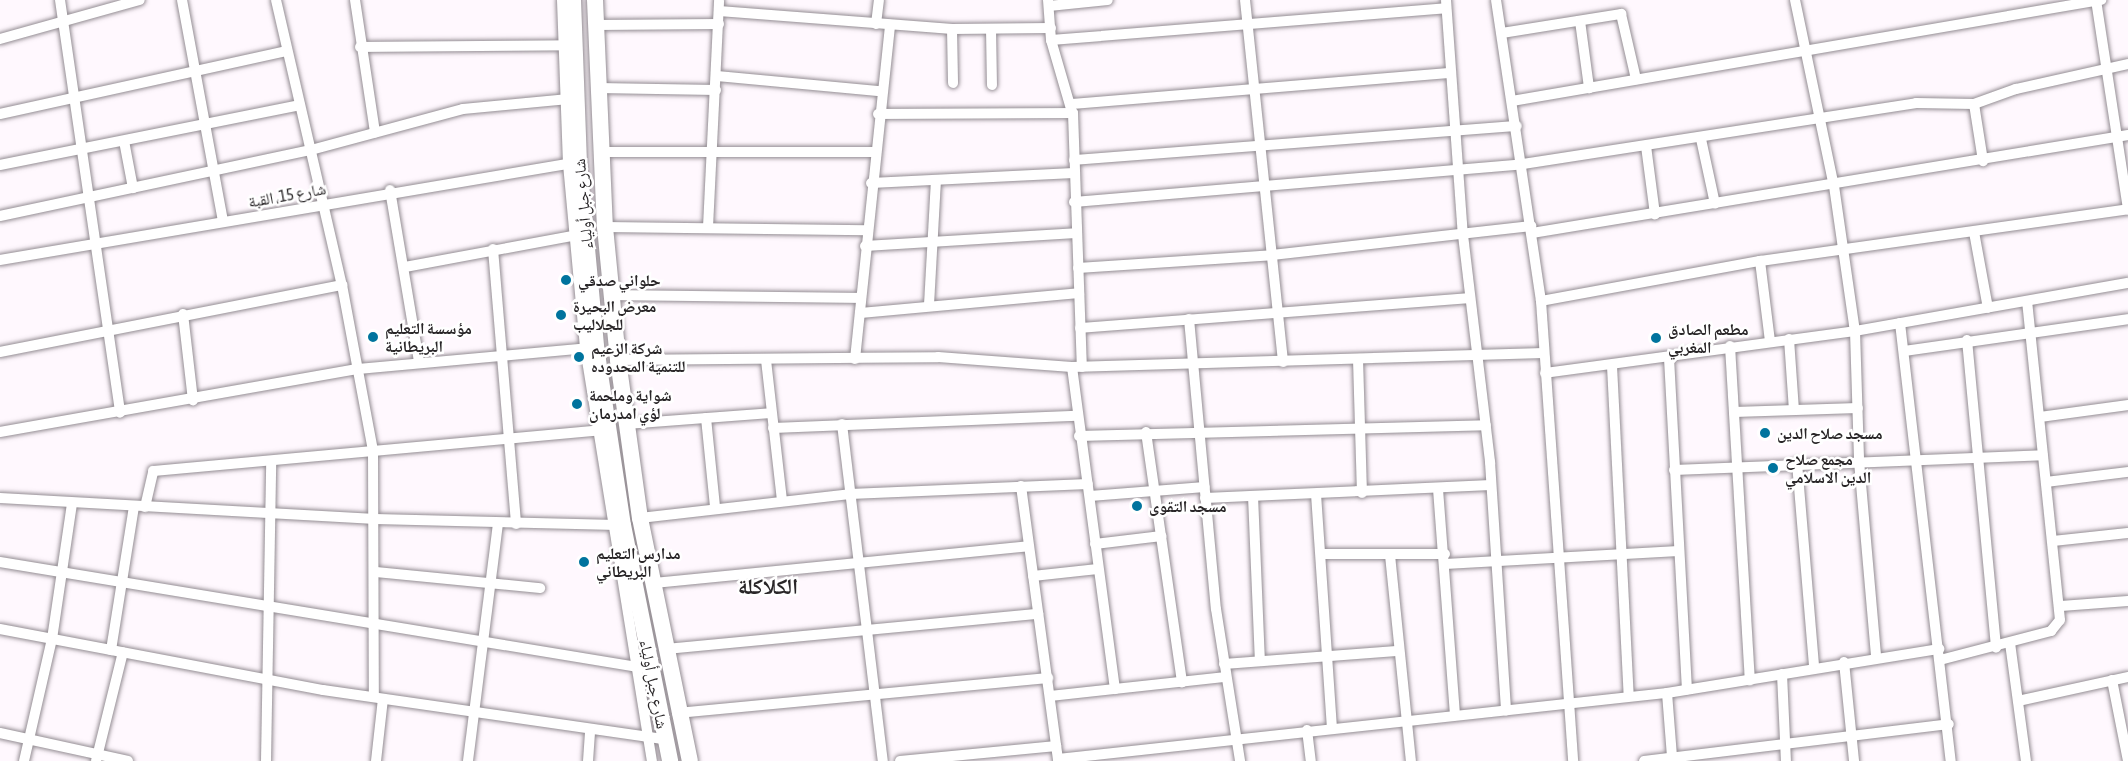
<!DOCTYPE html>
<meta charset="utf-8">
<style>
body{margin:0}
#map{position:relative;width:2128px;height:761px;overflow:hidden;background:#fff8fe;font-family:"Asap Condensed","Noto Naskh Arabic",sans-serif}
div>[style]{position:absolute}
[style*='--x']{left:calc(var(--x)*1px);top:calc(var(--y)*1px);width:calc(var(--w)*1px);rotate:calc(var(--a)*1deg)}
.roads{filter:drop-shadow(0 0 2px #948d93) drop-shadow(0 0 2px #948d93)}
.street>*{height:10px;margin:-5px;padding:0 5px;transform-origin:5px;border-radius:5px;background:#fff}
.primary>*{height:16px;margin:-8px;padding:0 8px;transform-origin:8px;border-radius:8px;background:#fff}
.dots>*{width:16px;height:16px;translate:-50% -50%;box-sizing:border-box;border:3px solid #fff;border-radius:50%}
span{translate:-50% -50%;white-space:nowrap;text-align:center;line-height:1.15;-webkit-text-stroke:5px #fff;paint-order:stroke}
.street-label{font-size:16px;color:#292628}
.poi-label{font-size:16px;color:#292628;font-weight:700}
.left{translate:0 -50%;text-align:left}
.district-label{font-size:22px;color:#292628;font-weight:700}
</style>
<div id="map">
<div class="roads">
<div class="street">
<i style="--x:60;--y:0;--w:417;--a:81.7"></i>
<i style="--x:182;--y:0;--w:225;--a:79.5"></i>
<i style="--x:276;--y:0;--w:293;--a:77"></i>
<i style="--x:342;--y:285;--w:169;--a:79.4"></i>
<i style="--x:373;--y:451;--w:246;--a:89.8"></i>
<i style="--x:355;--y:0;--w:134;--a:81.4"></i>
<i style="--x:562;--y:0;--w:164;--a:87.9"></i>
<i style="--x:568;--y:164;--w:185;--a:84.7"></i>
<i style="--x:585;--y:348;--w:418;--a:80.8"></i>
<i style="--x:1048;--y:0;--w:40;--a:85.7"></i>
<i style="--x:1051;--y:40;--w:72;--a:73.8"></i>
<i style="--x:1245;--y:0;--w:364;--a:84"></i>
<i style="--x:1446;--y:0;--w:236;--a:85.9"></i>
<i style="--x:1463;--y:235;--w:229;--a:83.2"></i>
<i style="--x:1490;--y:462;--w:249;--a:86.3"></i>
<i style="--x:1496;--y:0;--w:304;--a:81.5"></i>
<i style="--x:1541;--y:301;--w:461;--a:86"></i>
<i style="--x:1795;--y:0;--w:190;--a:78.2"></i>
<i style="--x:1834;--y:186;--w:147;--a:81.8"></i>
<i style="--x:1855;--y:331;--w:130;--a:88.2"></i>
<i style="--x:1859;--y:461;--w:195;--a:85"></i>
<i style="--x:2096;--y:0;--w:212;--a:81.3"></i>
<i style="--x:1049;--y:6;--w:59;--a:-5.8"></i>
<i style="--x:719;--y:11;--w:234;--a:4.4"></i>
<i style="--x:952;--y:29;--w:99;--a:-0.6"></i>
<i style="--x:1580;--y:21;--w:68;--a:82.3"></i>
<i style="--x:876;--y:24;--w:24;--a:-83"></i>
<i style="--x:596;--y:25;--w:123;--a:-0.5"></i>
<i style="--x:952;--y:29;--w:54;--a:88.9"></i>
<i style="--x:991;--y:29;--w:56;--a:89"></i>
<i style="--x:1502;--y:33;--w:121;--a:-9.1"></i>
<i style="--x:1621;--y:14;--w:67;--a:77"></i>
<i style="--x:0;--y:39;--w:145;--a:-15.6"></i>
<i style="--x:1051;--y:40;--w:396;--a:-4.6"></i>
<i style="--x:360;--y:47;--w:209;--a:-0.5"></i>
<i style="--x:717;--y:76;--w:164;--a:5.3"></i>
<i style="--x:598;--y:88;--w:118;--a:1"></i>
<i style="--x:1512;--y:101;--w:598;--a:-9.73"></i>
<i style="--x:1071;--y:104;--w:380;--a:-4.7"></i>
<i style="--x:1974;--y:104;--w:58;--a:81"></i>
<i style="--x:0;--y:114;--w:294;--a:-12.4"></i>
<i style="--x:878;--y:114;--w:195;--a:-0.3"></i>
<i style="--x:1073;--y:113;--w:254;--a:88"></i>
<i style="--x:1701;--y:139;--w:66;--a:77.8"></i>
<i style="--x:124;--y:141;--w:48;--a:79.2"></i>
<i style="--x:1646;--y:146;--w:69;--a:82.5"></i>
<i style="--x:603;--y:152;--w:271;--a:0"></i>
<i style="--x:1074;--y:160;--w:444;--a:-4.4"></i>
<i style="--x:0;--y:165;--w:305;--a:-11.3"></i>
<i style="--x:871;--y:183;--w:203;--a:-2.8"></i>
<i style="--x:390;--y:190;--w:174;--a:80.4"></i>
<i style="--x:1074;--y:202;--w:451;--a:-4.8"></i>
<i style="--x:1523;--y:164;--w:398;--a:-8.8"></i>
<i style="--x:1916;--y:103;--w:58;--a:1"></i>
<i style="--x:1974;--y:104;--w:45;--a:-19.7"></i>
<i style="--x:2016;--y:89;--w:115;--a:-12.6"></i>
<i style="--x:0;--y:216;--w:318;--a:-12"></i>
<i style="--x:311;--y:150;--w:157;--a:-15.1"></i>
<i style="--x:463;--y:109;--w:106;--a:-5.4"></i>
<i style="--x:605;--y:227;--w:262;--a:0.7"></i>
<i style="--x:708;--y:227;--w:227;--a:-87.2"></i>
<i style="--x:1974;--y:232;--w:77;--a:79.6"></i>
<i style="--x:1532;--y:233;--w:604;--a:-9.34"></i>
<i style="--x:865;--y:246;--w:211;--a:-3.5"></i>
<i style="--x:493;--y:249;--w:276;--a:85.2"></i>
<i style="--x:0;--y:260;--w:581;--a:-9.61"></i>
<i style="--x:1760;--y:261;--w:81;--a:82.9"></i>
<i style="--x:405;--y:267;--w:176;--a:-10.5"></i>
<i style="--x:1078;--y:268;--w:194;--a:-3.8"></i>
<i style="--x:1272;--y:255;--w:261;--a:-6.4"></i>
<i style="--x:611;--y:295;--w:250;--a:0.7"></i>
<i style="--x:1541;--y:301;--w:223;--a:-10.4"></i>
<i style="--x:1760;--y:261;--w:372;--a:-8"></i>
<i style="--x:929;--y:305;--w:125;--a:-86.8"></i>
<i style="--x:860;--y:313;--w:220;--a:-5.2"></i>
<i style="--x:183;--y:314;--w:87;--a:83.4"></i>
<i style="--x:1189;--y:319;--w:291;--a:84.7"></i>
<i style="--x:1216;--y:609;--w:154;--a:81"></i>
<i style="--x:1900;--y:323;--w:441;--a:83.4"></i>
<i style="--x:1080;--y:328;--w:390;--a:-4.4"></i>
<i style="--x:1789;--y:339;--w:71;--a:86"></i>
<i style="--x:1967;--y:340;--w:309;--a:84.6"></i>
<i style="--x:1730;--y:346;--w:335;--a:86.6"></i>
<i style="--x:1904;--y:351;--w:226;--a:-8.1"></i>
<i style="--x:0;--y:352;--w:349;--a:-11.1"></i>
<i style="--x:1669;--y:358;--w:332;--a:86.9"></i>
<i style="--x:855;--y:359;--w:336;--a:-84"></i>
<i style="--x:1358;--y:359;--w:134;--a:88.3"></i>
<i style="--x:618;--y:360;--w:320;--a:-0.5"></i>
<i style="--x:938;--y:357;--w:134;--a:4.3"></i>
<i style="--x:1072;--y:367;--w:472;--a:-1.7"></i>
<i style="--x:766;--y:360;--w:141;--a:83.5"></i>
<i style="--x:1612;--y:366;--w:330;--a:87.1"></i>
<i style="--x:1072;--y:367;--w:325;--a:82.4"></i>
<i style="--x:1545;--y:373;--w:313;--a:-7.7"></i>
<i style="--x:1855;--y:331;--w:277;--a:-10"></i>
<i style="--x:1734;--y:412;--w:124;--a:-1.8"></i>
<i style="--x:2040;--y:417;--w:89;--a:-7.8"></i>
<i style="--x:706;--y:418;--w:88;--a:84.2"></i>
<i style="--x:626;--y:424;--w:145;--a:-4.3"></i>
<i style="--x:842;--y:424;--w:339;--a:83.1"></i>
<i style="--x:773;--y:428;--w:304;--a:-2.3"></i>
<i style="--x:0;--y:432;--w:364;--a:-10"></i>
<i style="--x:358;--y:369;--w:233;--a:-5.2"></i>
<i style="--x:1146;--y:432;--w:253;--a:81.8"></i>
<i style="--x:1079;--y:436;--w:407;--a:-1.5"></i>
<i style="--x:1797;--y:463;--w:205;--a:85.2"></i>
<i style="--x:1674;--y:470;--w:369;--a:-2.3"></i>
<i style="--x:2046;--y:482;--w:83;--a:-7"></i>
<i style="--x:1021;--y:486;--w:277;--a:82.3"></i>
<i style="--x:1438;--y:489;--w:227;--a:85.7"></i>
<i style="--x:1316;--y:494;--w:234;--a:86.1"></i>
<i style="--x:1090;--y:496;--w:115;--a:-4.5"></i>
<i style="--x:1253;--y:496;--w:164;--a:87.6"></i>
<i style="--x:0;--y:498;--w:376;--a:3.2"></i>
<i style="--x:375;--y:519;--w:242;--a:1.4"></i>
<i style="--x:1205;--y:498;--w:286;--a:-2.6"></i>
<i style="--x:145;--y:507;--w:37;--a:-77"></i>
<i style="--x:153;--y:471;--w:450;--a:-5.2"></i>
<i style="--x:640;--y:518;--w:211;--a:-6.5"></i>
<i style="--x:850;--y:494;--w:238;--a:-2.4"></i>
<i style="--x:2053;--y:541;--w:75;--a:-6.1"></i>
<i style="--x:1095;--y:544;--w:67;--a:-6.8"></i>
<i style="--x:1323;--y:554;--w:122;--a:0"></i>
<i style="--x:1390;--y:555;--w:207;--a:84.2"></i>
<i style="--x:0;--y:562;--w:653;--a:9.35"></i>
<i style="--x:1445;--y:564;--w:234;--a:-3.2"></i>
<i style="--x:376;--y:572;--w:165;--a:5.6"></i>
<i style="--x:1033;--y:576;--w:65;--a:-6.1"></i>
<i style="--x:654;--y:583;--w:376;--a:-5.6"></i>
<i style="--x:2061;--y:606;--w:67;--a:-4.3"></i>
<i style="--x:0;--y:629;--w:329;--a:10.7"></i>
<i style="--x:323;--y:690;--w:345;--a:8.2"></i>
<i style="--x:2010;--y:643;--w:119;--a:82.3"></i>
<i style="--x:666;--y:649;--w:374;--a:-5.4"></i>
<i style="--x:111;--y:650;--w:145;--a:-80.9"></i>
<i style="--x:1940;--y:660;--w:115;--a:-14.6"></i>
<i style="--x:2051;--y:631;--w:14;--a:-51"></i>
<i style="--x:2060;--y:620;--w:319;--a:-95.9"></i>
<i style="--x:1844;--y:662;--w:100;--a:84.2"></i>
<i style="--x:1224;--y:664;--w:173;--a:-4.3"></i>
<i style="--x:1782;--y:674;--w:87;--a:87.4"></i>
<i style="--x:2112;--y:680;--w:83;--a:78.8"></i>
<i style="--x:1667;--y:693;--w:64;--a:85.5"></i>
<i style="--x:1050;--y:696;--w:177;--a:-6.2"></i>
<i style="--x:2018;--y:701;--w:113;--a:-12.3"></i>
<i style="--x:677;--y:713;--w:373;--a:-5.4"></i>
<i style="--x:1307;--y:730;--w:31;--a:83"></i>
<i style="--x:0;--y:733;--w:131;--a:12.3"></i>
<i style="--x:1058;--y:759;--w:613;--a:-6.19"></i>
<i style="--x:1667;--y:693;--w:276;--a:-9.2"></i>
<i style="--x:24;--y:761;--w:125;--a:-77.1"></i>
<i style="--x:52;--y:639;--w:137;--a:-81.6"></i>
<i style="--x:96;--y:761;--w:112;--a:-76.1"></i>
<i style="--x:266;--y:761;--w:297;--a:-89"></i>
<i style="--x:376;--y:761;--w:62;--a:-83.6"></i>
<i style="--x:468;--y:761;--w:239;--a:-82.8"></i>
<i style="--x:588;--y:761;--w:32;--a:-86"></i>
<i style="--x:900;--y:761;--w:157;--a:-5.5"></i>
<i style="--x:1644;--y:761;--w:307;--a:-6.9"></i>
</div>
<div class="primary">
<i style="--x:573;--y:0;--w:162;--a:87.9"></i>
<i style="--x:579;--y:162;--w:186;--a:84.7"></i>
<i style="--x:596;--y:347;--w:180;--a:81.4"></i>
<i style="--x:623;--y:525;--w:241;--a:78.7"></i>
<i style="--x:595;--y:0;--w:227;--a:87.5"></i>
<i style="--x:605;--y:227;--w:134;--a:84.4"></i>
<i style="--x:618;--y:360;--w:160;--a:82.1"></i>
<i style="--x:640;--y:518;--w:248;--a:78.4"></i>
</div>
</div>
<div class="dots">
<i style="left:566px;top:280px;background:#00749e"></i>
<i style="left:561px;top:315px;background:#00749e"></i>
<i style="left:373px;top:337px;background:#00749e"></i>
<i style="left:1656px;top:338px;background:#00749e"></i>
<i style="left:579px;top:357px;background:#00749e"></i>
<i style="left:577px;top:404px;background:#00749e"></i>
<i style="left:1765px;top:433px;background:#00749e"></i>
<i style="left:1773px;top:468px;background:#00749e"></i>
<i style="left:1137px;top:506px;background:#00749e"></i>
<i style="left:584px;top:562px;background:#00749e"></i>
</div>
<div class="street-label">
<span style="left:287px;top:195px;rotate:-10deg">شارع 15، القبة</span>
<span style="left:583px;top:204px;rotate:-95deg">شارع جبل أولياء</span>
<span style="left:654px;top:684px;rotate:79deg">شارع جبل أولياء</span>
</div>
<div class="poi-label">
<span class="left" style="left:578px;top:280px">حلواني صدقي</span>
<span class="left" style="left:573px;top:315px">معرض البحيرة<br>للجلاليب</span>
<span class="left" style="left:385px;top:337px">مؤسسة التعليم<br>البريطانية</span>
<span class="left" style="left:1668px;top:338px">مطعم الصادق<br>المغربي</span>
<span class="left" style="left:591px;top:357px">شركة الزعيم<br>للتنمية المحدوده</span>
<span class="left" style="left:589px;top:404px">شواية وملحمة<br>لؤي امدرمان</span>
<span class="left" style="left:1777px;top:433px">مسجد صلاح الدين</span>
<span class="left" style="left:1785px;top:468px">مجمع صلاح<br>الدين الاسلامي</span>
<span class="left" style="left:1149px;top:506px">مسجد التقوى</span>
<span class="left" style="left:596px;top:562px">مدارس التعليم<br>البريطاني</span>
</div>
<div class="district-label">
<span style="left:768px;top:587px">الكلاكلة</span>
</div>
</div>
